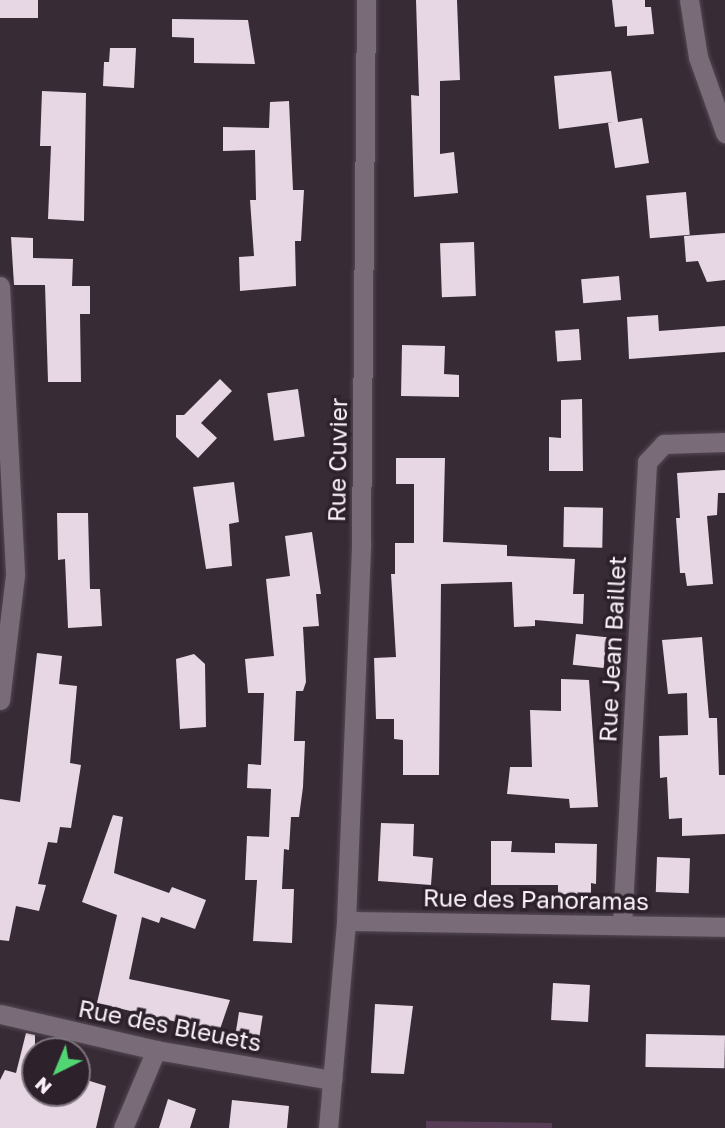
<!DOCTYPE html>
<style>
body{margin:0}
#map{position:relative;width:725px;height:1128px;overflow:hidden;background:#372b36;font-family:"Golos Text",sans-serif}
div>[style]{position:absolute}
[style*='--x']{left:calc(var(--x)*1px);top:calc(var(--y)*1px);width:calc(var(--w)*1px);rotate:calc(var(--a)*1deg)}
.green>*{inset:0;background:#583d56}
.building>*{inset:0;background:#e7d7e5;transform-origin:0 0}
.roads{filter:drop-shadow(0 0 2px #534953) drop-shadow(0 0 2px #534953)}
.minor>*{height:19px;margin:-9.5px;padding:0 9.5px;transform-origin:9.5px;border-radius:9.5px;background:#796b78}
span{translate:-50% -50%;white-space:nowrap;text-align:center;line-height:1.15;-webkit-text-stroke:7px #2d222c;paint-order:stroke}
.street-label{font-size:24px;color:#faf2f9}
.north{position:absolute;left:21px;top:1037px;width:70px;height:70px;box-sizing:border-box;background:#2d222c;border:2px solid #7f757e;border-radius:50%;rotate:223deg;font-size:19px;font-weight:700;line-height:28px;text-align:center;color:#faf2f9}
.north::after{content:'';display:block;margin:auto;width:24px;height:32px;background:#52d673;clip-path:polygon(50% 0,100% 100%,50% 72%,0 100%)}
</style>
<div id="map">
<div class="green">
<i style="clip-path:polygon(426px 1121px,552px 1123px,552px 1128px,426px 1128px)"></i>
</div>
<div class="building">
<i style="left:0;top:0;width:38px;height:18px"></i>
<i style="clip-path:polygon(416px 0,457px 0,460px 80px,440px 81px,440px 154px,454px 152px,458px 193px,414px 197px,411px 95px,419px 96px)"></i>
<i style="clip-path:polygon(612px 0,645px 0,645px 7px,651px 7px,654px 34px,627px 36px,627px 26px,615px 27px)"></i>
<i style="clip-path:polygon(172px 19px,248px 20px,255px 64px,194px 63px,194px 38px,172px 37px)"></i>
<i style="clip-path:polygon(110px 48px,136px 48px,134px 88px,103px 86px,104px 62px,109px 62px)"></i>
<i style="clip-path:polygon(611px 71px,618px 122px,642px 118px,649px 163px,615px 168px,608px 123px,613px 122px,559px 129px,554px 76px)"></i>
<i style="clip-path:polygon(42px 91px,86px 93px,84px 221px,48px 219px,51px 146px,40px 146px)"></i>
<i style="clip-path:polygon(289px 101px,293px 190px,304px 190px,301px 241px,295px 241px,296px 286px,240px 291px,239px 257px,254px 256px,250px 200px,256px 200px,255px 150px,223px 151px,223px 127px,269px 128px,270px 102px)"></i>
<i style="left:686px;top:192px;width:43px;height:40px;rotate:85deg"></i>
<i style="clip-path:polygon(725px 233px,725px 280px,707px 282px,698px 261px,686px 262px,684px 236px)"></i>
<i style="clip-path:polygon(11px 237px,33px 238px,33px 258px,73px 259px,72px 286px,90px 286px,90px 314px,80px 314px,81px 382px,48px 382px,45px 285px,14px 285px)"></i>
<i style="left:474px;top:242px;width:54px;height:34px;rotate:88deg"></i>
<i style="left:619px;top:276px;width:24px;height:38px;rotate:85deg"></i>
<i style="clip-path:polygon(658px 315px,659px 331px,725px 326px,725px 352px,629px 359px,627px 317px)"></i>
<i style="left:579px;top:329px;width:31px;height:24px;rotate:86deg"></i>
<i style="clip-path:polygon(402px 345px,445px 346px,444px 374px,459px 375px,459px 397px,401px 396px)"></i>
<i style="clip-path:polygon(220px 379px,232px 391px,201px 423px,217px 438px,198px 458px,176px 437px,176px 415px,184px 415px)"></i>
<i style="left:298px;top:389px;width:48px;height:31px;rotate:82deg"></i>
<i style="clip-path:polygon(582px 399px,583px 471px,549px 471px,549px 437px,561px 438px,561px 400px)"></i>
<i style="clip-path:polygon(396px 458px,445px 458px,443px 542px,507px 545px,507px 556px,575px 559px,573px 594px,584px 594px,583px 624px,535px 620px,535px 626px,514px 627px,512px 582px,441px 584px,439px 775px,403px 775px,403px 740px,394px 739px,394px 719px,376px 719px,374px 658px,396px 657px,391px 574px,395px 574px,395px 543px,414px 543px,414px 484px,396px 484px)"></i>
<i style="clip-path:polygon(725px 470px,725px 493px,718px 493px,717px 515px,707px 516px,713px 584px,687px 586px,685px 573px,680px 573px,676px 518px,680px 518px,677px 473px)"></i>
<i style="clip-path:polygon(234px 482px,239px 522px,229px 524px,232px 566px,206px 569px,193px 487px)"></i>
<i style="left:564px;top:507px;width:39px;height:40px;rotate:1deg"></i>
<i style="clip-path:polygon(57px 513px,88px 513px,90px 589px,100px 589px,102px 626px,68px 628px,65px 559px,58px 560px)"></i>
<i style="clip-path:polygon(312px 532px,321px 594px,316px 594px,319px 626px,303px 627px,306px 682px,303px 691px,296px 691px,294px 741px,305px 741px,303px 787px,299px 817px,291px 817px,289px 850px,284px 849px,282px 889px,294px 889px,292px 943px,253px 941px,257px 880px,245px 880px,247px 836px,269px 837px,271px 789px,247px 788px,248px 764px,261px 765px,264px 693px,248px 693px,245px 659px,274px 656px,266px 579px,290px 576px,285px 536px)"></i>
<i style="left:576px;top:634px;width:31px;height:31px;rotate:6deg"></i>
<i style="clip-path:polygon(702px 637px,709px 718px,717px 718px,719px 775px,725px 775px,725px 834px,682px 836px,682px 818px,669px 819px,667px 777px,660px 778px,659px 736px,688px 735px,687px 693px,668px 694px,662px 640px)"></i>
<i style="clip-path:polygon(37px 653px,62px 656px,59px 684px,77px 686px,70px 763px,81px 765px,71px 828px,60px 827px,57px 843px,48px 842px,38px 884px,46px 885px,39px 911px,16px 906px,9px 941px,0 940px,0 799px,20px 802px)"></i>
<i style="clip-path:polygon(194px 654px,205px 664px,206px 727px,180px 729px,176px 659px)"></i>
<i style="clip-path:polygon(561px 679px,589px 680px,598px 807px,570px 808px,569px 799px,507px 794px,510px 767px,532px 767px,530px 710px,561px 711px)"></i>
<i style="clip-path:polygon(113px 815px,123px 817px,114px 873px,169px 893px,172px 887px,206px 900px,195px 929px,161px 917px,159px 923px,142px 917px,129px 979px,230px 1000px,219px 1032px,97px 1003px,117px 915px,82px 902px)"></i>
<i style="clip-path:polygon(381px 823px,414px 824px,413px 856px,433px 858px,431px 885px,378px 881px)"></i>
<i style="clip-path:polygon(491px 841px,512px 841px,511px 852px,555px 853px,555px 843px,597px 844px,596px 884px,591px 883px,591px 896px,558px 894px,558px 885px,491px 885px)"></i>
<i style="left:657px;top:857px;width:33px;height:35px;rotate:2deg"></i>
<i style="left:553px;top:983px;width:37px;height:37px;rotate:3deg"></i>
<i style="clip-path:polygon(375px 1004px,413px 1006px,404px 1074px,371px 1073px)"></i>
<i style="left:239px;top:1012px;width:24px;height:23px;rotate:9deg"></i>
<i style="clip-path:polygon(26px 1033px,35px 1035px,35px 1093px,77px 1093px,77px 1077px,106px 1086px,96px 1128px,0 1128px,0 1080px,5px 1070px,16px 1073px)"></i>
<i style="left:646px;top:1034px;width:79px;height:33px;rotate:1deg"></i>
<i style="clip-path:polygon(168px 1099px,196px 1109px,190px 1128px,159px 1128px)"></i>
<i style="clip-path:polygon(232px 1100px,289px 1106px,287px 1128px,229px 1128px)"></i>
</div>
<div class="roads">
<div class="minor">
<i style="--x:689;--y:0;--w:58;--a:81"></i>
<i style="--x:698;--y:57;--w:81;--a:70.4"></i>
<i style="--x:0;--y:286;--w:289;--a:87"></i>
<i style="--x:15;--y:575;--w:126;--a:96.8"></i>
<i style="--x:346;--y:921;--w:379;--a:0.9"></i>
<i style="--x:622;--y:925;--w:464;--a:-86.9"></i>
<i style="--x:647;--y:462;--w:25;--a:-47"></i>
<i style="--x:664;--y:444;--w:61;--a:-1.9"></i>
<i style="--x:0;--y:1014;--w:160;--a:13"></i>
<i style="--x:156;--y:1050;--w:179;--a:9.7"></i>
<i style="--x:123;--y:1128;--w:85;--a:-67.1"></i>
<i style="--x:328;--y:1128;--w:208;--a:-85"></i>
<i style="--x:346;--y:921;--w:379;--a:-87.7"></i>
<i style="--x:361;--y:542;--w:542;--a:-89.47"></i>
</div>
</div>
<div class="street-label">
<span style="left:337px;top:460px;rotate:-89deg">Rue Cuvier</span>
<span style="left:612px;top:649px;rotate:-87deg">Rue Jean Baillet</span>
<span style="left:536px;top:899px;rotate:1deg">Rue des Panoramas</span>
<span style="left:170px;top:1025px;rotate:11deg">Rue des Bleuets</span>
</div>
<div class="north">N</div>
</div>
